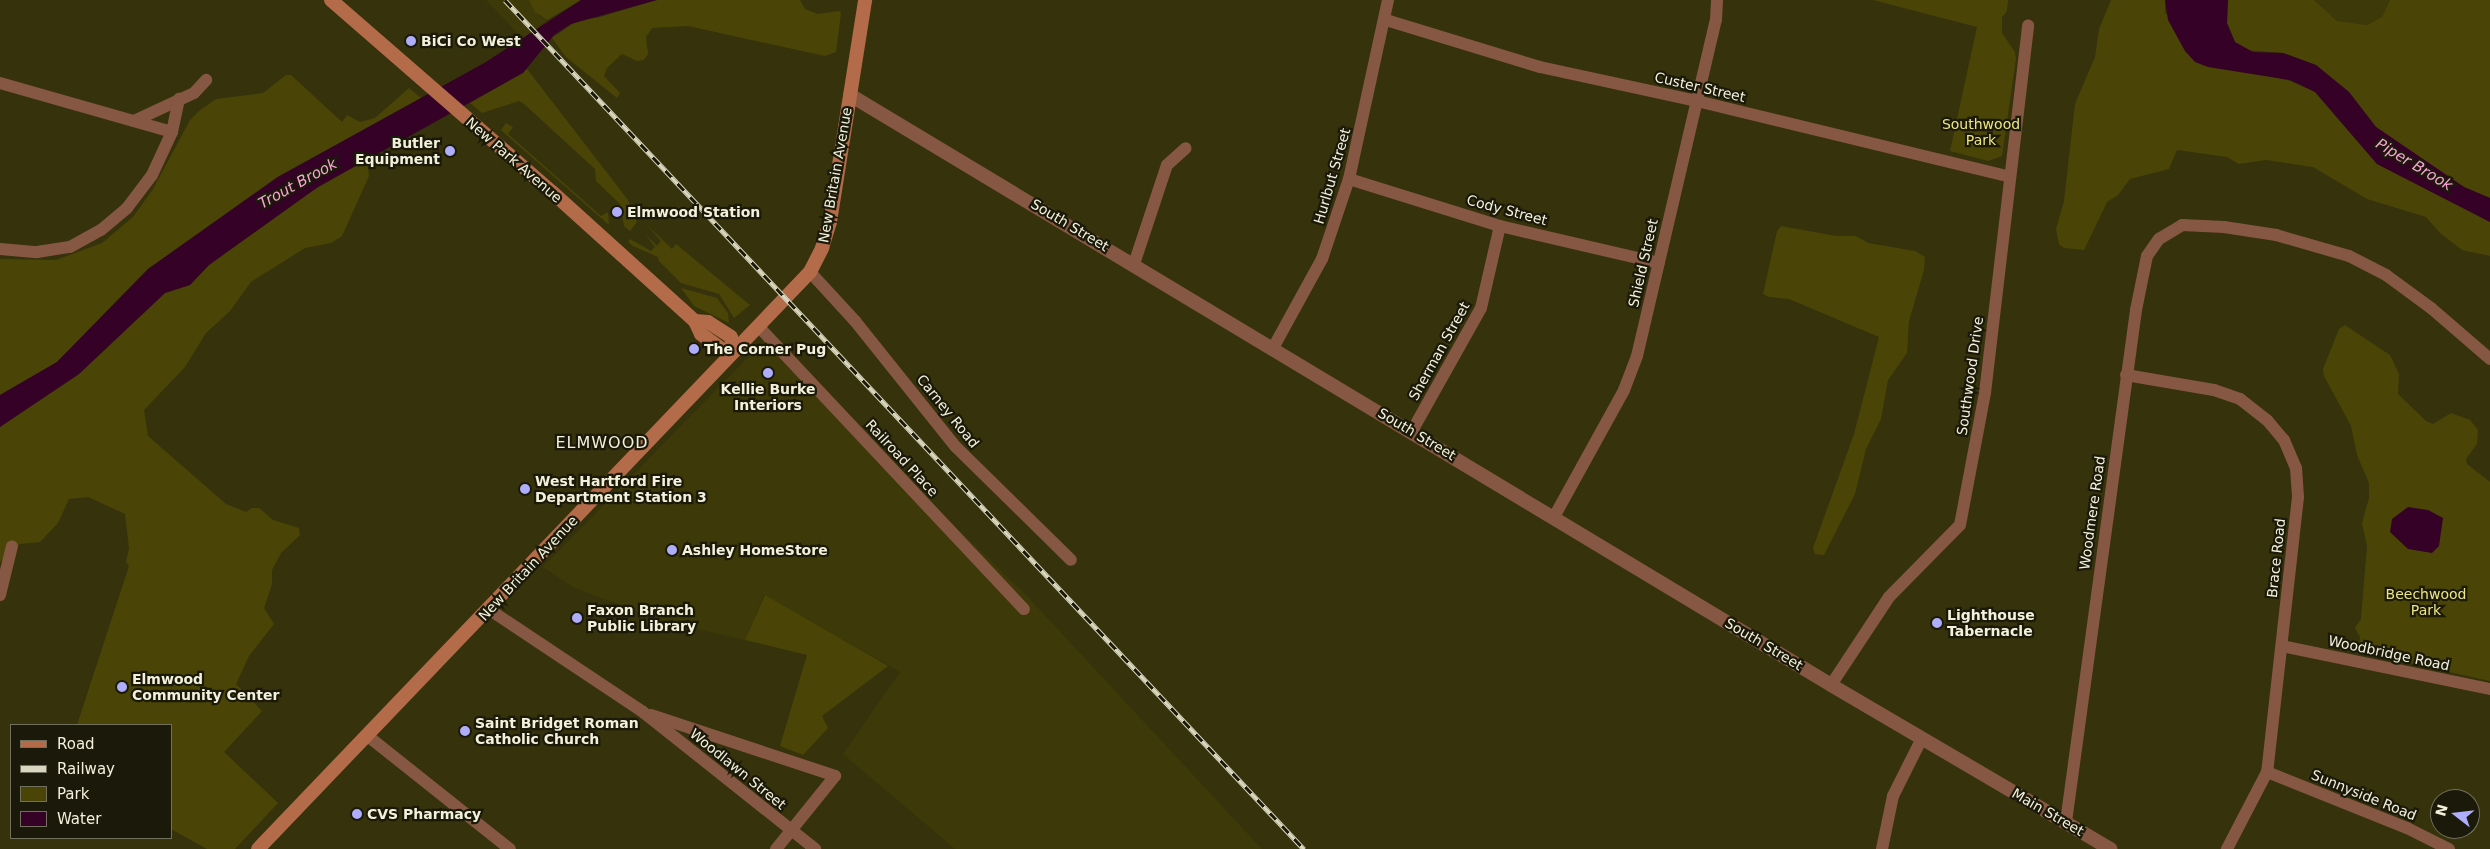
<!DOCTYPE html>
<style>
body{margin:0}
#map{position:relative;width:2490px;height:849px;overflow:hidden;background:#36320c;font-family:"DejaVu Sans",sans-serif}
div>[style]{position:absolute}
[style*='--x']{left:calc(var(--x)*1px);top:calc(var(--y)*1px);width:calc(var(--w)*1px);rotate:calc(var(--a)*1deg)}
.built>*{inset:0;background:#3e3909}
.green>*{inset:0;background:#4a4507}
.water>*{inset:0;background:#360126}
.minor>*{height:12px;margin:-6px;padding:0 6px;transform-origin:6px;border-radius:6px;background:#865743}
.tertiary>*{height:14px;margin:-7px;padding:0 7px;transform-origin:7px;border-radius:7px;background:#865743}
.secondary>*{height:14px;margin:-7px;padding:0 7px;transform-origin:7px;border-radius:7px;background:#b46b4a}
.rail>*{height:5px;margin-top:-2.5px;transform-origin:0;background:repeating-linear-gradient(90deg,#1b1a0a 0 9px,#d9d7bf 0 18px);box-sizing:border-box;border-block:1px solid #d9d7bf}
.dots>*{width:14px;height:14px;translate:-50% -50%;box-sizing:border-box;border:2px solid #1b1a0a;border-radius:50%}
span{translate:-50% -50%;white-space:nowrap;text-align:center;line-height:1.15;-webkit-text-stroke:4.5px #1b1a0a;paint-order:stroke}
.poi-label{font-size:14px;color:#f3f1dc;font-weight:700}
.left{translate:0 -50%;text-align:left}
.right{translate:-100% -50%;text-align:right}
.street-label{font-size:14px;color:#f3f1dc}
.park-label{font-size:14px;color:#eee681}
.water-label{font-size:15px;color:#fca3d7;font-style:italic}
.quarter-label{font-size:16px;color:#f3f1dc;letter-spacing:1px}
.legend{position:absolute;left:10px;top:724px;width:162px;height:115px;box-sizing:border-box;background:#1b1a0a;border:1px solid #71705e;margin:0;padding:6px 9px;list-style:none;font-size:15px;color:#f3f1dc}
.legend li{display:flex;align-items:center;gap:10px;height:25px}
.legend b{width:25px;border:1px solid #71705e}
.north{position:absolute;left:2430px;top:789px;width:50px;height:50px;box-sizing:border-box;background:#1b1a0a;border:1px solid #71705e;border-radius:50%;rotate:286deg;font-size:14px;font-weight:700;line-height:20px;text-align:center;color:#f3f1dc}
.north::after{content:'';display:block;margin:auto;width:18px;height:22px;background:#afaefa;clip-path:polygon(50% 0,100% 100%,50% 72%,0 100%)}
</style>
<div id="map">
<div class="built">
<i style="clip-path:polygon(486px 0,529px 0,539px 16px,547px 20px,523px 39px)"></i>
<i style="clip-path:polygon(2314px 0,2390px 0,2382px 17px,2367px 25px,2337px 21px)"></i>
<i style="clip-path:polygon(764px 341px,1028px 597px,1262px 849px,955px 849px,843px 754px,900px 672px,764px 595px,745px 640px,662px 621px,573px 587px,543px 567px)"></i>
</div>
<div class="green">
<i style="clip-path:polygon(529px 0,581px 0,547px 20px,535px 12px)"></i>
<i style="clip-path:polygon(657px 0,800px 0,805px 9px,818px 14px,839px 11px,841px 13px,836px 52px,825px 56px,688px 26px,652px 28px,646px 37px,648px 54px,644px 60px,637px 61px,622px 54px,607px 68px,604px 76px,620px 93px,617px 98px,566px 57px,552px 38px,580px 19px,597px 18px)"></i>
<i style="clip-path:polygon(1873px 0,2008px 0,2007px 11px,2002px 17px,2002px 33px,2015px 52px,2016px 59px,2002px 156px,1988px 161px,1950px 151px,1977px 27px)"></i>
<i style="clip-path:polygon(2111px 0,2165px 0,2165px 13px,2265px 75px,2290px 81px,2315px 92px,2377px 164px,2490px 222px,2490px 256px,2462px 250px,2440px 233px,2426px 217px,2367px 199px,2313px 167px,2266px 160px,2239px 164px,2227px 157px,2177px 150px,2169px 169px,2130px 179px,2118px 195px,2107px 202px,2084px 250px,2064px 248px,2059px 244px,2056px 229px,2064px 201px,2075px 104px,2095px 57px,2099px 29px)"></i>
<i style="clip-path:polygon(2228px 0,2314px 0,2337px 21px,2367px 25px,2382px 17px,2390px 0,2490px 0,2490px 198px,2464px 187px,2376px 127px,2349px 92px,2316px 65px,2283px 53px,2247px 50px,2235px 42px,2227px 23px)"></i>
<i style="clip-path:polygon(527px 69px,628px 200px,637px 222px,630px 231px,624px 226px,620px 204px,596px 181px,595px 169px,524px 104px,519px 101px,482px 113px,470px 103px)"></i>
<i style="clip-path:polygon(286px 75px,291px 75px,342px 122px,347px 115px,360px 122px,375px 118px,409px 88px,421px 98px,277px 177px,148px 269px,57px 362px,0 395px,0 259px,56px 260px,102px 243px,133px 217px,153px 189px,190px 120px,199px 111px,216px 99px,263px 93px)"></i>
<i style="clip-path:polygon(506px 123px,513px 127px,508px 134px,601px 216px,608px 212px,609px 225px,501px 130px)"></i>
<i style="clip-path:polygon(367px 159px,369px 176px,342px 236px,331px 243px,305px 248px,251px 282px,230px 311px,206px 333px,185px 367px,144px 410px,148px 436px,226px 504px,246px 512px,252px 508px,259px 508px,273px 520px,299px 528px,300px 535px,281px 553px,272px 570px,272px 584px,264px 608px,274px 624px,249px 656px,236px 684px,262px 711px,224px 752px,278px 803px,235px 849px,207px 849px,171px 829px,171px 725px,77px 725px,129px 566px,126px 562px,129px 548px,125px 514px,88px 497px,69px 499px,58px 523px,40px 542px,20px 544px,0 562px,0 427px,79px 374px,165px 293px,190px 285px,209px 265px,312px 191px)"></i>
<i style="clip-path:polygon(646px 224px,672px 249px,676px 244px,750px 305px,734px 318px,719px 294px,681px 283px,659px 261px,658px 257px,633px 246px,628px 242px,630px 239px,651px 251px,655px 247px,645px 234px,657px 246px,661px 241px)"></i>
<i style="clip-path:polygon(1781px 226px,1836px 236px,1856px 236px,1868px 243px,1915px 251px,1925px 257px,1924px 270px,1909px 321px,1907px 353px,1888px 380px,1881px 419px,1866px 449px,1855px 494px,1824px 555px,1815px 554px,1813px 548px,1854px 434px,1879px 337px,1789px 299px,1769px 297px,1763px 294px,1777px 231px)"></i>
<i style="clip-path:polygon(681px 288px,717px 298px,728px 313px,729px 323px,694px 306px)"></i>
<i style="clip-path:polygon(2345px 325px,2390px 355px,2399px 374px,2398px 394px,2426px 421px,2433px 424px,2451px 413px,2470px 420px,2478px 430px,2477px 444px,2466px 459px,2467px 464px,2490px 482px,2490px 681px,2358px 652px,2360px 637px,2355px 628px,2361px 619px,2367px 546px,2362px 523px,2369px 498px,2369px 483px,2357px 455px,2351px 426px,2324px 376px,2323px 369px,2339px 329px)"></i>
<i style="clip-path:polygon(765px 595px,888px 666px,822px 716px,828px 728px,803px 755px,780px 746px,807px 655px,745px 640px)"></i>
</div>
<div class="water">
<i style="clip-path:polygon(581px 0,657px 0,571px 24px,554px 35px,523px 73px,318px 187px,209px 265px,190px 285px,165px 293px,79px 374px,0 427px,0 395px,57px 362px,148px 269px,278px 177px,486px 62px)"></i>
<i style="clip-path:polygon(2165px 0,2228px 0,2227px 23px,2235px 42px,2253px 52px,2283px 53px,2316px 65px,2349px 92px,2376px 127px,2464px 187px,2490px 198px,2490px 222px,2377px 164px,2315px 92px,2290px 80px,2208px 67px,2195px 62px,2185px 51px,2168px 20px)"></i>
<i style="clip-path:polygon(2408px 507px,2428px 510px,2443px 518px,2439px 546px,2432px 553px,2408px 549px,2390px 532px,2392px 519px)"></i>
</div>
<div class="minor">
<i style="--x:1386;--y:20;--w:161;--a:17"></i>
<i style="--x:1540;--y:67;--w:161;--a:12.2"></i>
<i style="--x:1697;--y:101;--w:322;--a:13.6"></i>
<i style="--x:0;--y:83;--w:179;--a:15.9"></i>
<i style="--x:134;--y:121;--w:66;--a:-25"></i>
<i style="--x:194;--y:93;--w:18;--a:-47"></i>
<i style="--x:1349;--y:179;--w:158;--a:17.3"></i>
<i style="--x:1500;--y:226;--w:163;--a:13.1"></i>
<i style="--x:0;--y:249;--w:37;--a:5"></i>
<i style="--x:37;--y:252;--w:33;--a:-9"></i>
<i style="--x:70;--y:247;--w:35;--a:-29"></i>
<i style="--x:101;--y:230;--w:34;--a:-40"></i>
<i style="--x:127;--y:208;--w:41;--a:-52.9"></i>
<i style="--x:152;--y:175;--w:47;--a:-65.1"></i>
<i style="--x:172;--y:132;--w:34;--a:-78"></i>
<i style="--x:1134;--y:264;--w:104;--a:-71.6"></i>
<i style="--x:1167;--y:165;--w:25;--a:-42"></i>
<i style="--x:810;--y:272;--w:67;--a:47.4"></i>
<i style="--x:855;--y:321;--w:161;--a:51.3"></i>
<i style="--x:956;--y:447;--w:161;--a:44.5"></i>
<i style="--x:759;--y:327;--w:387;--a:46.8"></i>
<i style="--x:1273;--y:348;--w:102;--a:-61.2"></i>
<i style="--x:1322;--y:259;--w:84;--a:-71.4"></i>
<i style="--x:1349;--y:179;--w:183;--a:-77.7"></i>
<i style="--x:2126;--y:375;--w:89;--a:9.7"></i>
<i style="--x:2214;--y:390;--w:28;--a:19"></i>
<i style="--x:2240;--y:399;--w:34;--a:38"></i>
<i style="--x:2267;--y:420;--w:26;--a:50"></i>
<i style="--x:2284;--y:440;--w:30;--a:67"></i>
<i style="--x:2296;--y:468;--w:29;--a:86"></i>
<i style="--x:2298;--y:497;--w:277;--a:96.4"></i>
<i style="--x:2267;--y:772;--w:87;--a:117.5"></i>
<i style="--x:1412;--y:431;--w:141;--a:-60.7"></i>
<i style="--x:1481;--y:308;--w:84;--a:-77"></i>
<i style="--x:1554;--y:517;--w:145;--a:-61.1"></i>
<i style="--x:1624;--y:390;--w:36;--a:-69"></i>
<i style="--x:1637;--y:356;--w:345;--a:-76.8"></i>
<i style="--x:1716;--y:20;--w:20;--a:-87"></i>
<i style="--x:0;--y:595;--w:50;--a:-76.2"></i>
<i style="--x:490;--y:610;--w:184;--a:33.7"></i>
<i style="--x:643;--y:712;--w:220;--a:38.5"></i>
<i style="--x:2282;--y:646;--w:212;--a:11.7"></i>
<i style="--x:1831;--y:685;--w:105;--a:-56.6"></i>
<i style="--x:1889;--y:597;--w:101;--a:-45.4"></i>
<i style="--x:1960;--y:525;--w:134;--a:-79.3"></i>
<i style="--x:1985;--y:393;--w:370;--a:-83.3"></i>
<i style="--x:651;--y:715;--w:194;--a:18.3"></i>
<i style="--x:835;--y:776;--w:94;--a:128.9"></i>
<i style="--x:369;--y:737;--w:180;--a:38.5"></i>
<i style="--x:2267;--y:772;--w:151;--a:21.8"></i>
<i style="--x:2407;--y:828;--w:47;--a:26.6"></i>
<i style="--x:2066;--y:822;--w:517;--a:-82.21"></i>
<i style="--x:2136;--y:310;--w:55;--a:-78.5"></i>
<i style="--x:2147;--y:256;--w:21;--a:-55"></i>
<i style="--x:2159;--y:239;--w:27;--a:-31"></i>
<i style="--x:2182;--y:225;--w:42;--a:2.7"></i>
<i style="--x:2224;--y:227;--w:53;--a:8.7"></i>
<i style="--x:2276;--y:235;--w:76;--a:16"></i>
<i style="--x:2349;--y:256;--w:42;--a:27.2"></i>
<i style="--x:2386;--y:275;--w:56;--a:36.3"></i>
<i style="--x:2431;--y:308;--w:78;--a:40.8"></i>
<i style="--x:1882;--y:849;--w:54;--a:-78.3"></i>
<i style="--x:1893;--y:796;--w:65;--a:-63.4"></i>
</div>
<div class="tertiary">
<i style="--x:850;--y:95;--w:1145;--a:31.02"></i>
<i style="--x:1831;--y:685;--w:324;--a:30.4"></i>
</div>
<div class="secondary">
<i style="--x:331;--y:0;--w:293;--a:41"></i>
<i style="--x:552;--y:192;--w:193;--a:42.1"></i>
<i style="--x:695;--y:321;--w:14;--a:65"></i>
<i style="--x:701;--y:334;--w:27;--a:36"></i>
<i style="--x:723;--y:350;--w:11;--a:5"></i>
<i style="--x:695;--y:321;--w:13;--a:4"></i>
<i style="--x:708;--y:322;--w:27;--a:33"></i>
<i style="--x:731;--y:337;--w:14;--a:78"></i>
<i style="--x:258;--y:849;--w:799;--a:-46.27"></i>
<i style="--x:810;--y:272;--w:27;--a:-63"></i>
<i style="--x:822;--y:248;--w:27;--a:-73"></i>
<i style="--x:830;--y:222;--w:225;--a:-81"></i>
</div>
<div class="rail">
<i style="--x:505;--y:0;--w:1166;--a:46.74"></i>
</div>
<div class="dots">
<i style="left:411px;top:41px;background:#afaefa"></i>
<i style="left:450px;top:151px;background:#afaefa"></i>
<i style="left:617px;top:212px;background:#afaefa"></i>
<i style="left:694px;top:349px;background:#afaefa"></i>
<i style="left:768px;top:373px;background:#afaefa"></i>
<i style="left:525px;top:489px;background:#afaefa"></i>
<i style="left:672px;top:550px;background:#afaefa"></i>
<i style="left:577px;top:618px;background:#afaefa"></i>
<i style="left:1937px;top:623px;background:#afaefa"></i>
<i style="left:122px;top:687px;background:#afaefa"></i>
<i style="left:465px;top:731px;background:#afaefa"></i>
<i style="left:357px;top:814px;background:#afaefa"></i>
</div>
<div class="poi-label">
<span class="left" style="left:421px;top:41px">BiCi Co West</span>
<span class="right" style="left:440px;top:151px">Butler<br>Equipment</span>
<span class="left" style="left:627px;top:212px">Elmwood Station</span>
<span class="left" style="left:704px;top:349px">The Corner Pug</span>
<span style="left:768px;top:397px">Kellie Burke<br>Interiors</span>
<span class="left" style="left:535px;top:489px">West Hartford Fire<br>Department Station 3</span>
<span class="left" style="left:682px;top:550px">Ashley HomeStore</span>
<span class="left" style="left:587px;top:618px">Faxon Branch<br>Public Library</span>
<span class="left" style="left:1947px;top:623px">Lighthouse<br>Tabernacle</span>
<span class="left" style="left:132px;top:687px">Elmwood<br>Community Center</span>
<span class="left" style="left:475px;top:731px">Saint Bridget Roman<br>Catholic Church</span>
<span class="left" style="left:367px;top:814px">CVS Pharmacy</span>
</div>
<div class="street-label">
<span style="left:1700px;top:87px;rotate:13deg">Custer Street</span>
<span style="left:514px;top:160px;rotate:41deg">New Park Avenue</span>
<span style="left:835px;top:175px;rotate:-80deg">New Britain Avenue</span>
<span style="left:1332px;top:176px;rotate:-74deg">Hurlbut Street</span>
<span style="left:1507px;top:210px;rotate:15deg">Cody Street</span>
<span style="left:1070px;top:225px;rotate:31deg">South Street</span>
<span style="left:1643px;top:263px;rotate:-77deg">Shield Street</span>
<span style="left:1439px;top:351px;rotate:-61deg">Sherman Street</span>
<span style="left:1970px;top:376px;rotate:-82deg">Southwood Drive</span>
<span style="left:948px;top:411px;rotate:51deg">Carney Road</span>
<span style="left:1417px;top:434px;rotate:31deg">South Street</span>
<span style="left:902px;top:458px;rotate:47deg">Railroad Place</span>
<span style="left:2092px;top:513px;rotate:-82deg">Woodmere Road</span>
<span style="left:2276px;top:558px;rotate:-84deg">Brace Road</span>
<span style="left:528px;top:568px;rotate:-47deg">New Britain Avenue</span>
<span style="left:1764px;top:644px;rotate:31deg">South Street</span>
<span style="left:2389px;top:653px;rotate:12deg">Woodbridge Road</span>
<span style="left:738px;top:769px;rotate:39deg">Woodlawn Street</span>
<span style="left:2364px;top:795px;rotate:22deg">Sunnyside Road</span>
<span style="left:2048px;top:812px;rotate:30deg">Main Street</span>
</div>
<div class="park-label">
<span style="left:1981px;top:132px">Southwood<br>Park</span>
<span style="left:2426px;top:602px">Beechwood<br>Park</span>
</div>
<div class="water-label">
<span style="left:2414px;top:165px;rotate:31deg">Piper Brook</span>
<span style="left:298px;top:184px;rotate:-29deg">Trout Brook</span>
</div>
<div class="quarter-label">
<span style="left:602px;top:443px">ELMWOOD</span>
</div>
<ul class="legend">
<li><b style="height:6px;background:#b46b4a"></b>Road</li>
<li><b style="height:6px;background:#d9d7bf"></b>Railway</li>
<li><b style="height:14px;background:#4a4507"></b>Park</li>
<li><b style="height:14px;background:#360126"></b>Water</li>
</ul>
<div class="north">N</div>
</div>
